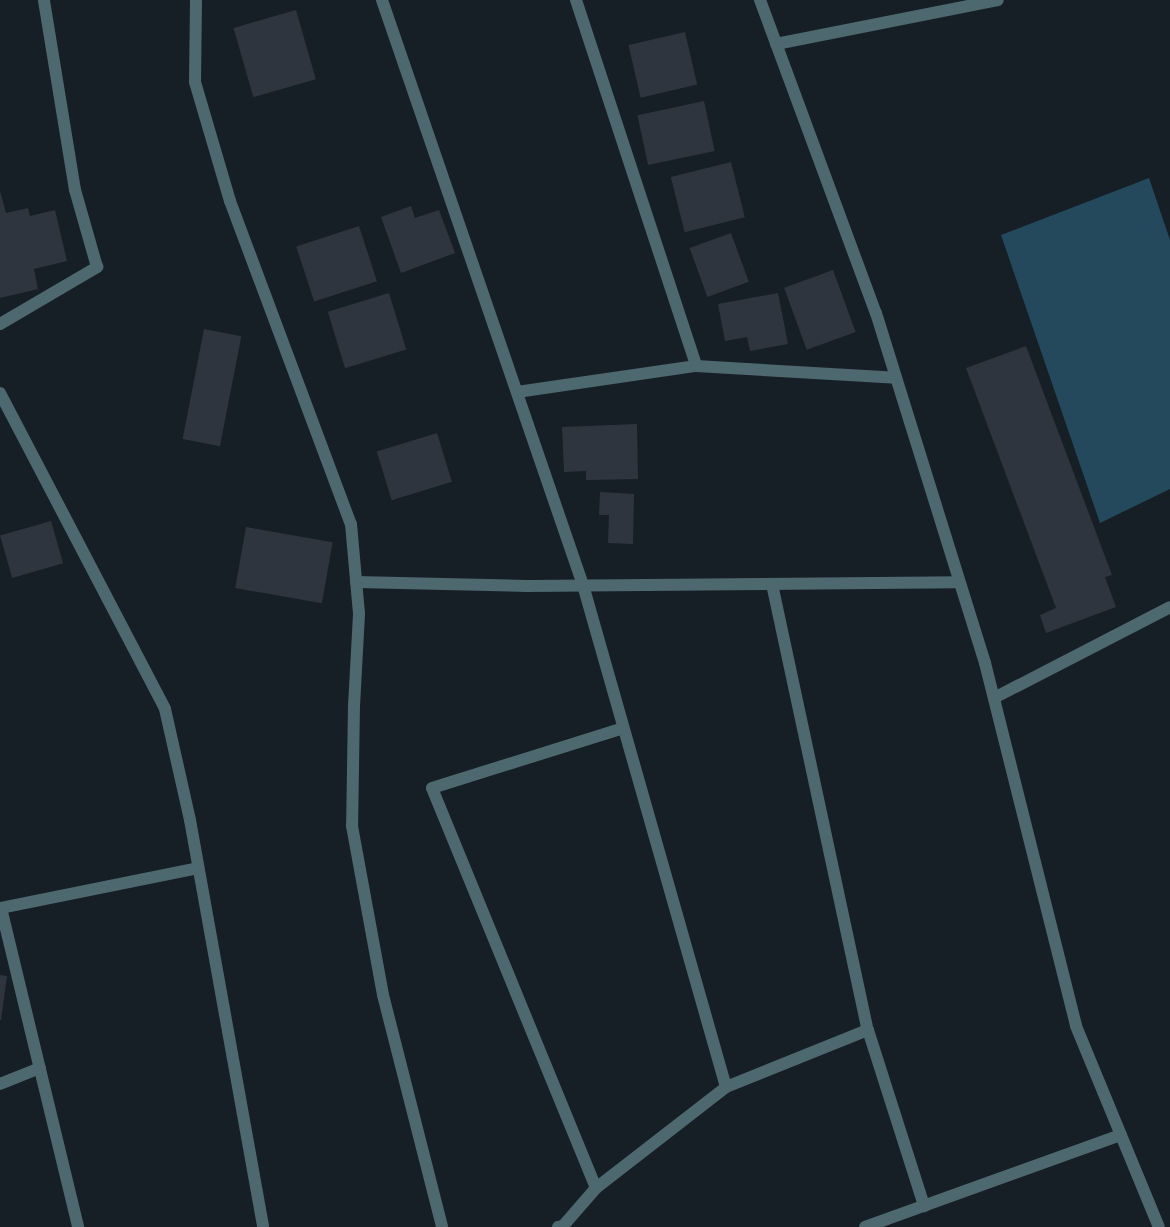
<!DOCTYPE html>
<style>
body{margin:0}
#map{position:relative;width:1170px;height:1227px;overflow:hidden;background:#151f25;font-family:Lato,sans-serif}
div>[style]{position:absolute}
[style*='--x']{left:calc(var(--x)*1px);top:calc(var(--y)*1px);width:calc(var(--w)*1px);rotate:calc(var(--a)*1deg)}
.green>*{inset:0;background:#24495c}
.building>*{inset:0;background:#2f353e;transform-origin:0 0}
.minor>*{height:12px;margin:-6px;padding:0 6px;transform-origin:6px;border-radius:6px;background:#4d686e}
span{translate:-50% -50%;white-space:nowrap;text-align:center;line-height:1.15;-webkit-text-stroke:4.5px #0c161b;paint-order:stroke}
</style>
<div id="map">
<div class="green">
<i style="clip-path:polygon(1149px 178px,1170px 240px,1170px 489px,1100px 523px,1001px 235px)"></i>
</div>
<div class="building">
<i style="left:296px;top:10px;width:72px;height:65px;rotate:74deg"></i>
<i style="left:685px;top:32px;width:54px;height:58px;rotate:77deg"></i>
<i style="left:704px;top:101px;width:51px;height:68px;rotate:78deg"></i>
<i style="left:731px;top:162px;width:57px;height:62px;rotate:76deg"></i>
<i style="clip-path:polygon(0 191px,6px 213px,28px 208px,30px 216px,55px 210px,67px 261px,34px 269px,38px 289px,0 298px)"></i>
<i style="clip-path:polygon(411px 206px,415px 218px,439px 210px,455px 253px,401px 273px,381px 217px)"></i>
<i style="left:359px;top:226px;width:58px;height:66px;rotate:72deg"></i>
<i style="left:731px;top:233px;width:52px;height:44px;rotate:70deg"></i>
<i style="left:833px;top:270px;width:66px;height:52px;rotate:70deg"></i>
<i style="left:389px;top:293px;width:59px;height:64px;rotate:73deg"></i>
<i style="clip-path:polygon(778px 293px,788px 344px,750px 351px,747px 337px,725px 341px,718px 304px)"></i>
<i style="left:204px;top:329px;width:38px;height:112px;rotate:11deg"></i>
<i style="clip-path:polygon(1026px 346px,1112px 575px,1105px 577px,1116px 607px,1046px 633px,1040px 615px,1056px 608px,966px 368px)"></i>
<i style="clip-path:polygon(637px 424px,638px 479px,586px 480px,586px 471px,564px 472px,562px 427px)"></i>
<i style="left:437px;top:433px;width:51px;height:63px;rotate:73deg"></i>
<i style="clip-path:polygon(600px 492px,634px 494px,633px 544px,608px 543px,609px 515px,599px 515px)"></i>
<i style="left:51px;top:521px;width:44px;height:53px;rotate:74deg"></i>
<i style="left:246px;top:527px;width:88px;height:62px;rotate:10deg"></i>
<i style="clip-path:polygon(0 975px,7px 976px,1px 1020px,0 1020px)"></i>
</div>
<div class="minor">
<i style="--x:196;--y:0;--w:82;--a:90.7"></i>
<i style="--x:195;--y:82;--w:124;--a:73.6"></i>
<i style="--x:230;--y:201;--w:345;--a:69.5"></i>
<i style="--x:351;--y:524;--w:90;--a:84.9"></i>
<i style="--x:359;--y:614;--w:91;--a:93.1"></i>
<i style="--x:354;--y:705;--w:121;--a:90.9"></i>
<i style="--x:352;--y:826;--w:172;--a:79.6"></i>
<i style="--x:383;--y:995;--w:239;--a:75.7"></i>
<i style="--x:382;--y:0;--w:619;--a:71.04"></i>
<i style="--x:583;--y:585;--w:522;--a:74.1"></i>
<i style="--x:576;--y:0;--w:385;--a:71.8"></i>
<i style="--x:760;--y:0;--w:334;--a:69.7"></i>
<i style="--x:876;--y:313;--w:367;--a:72.7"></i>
<i style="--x:985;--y:663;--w:374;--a:75.9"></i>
<i style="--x:1076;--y:1026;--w:217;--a:67.6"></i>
<i style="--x:776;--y:44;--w:226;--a:-11.2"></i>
<i style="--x:0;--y:324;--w:113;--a:-30.4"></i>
<i style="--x:97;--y:267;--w:80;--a:-105.9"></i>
<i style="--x:75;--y:190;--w:193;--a:-99.3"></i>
<i style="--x:517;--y:392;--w:181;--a:-8.3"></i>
<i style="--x:696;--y:366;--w:200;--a:3.4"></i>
<i style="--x:0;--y:393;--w:356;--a:62.4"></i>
<i style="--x:165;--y:709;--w:114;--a:77.3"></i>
<i style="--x:190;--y:820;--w:413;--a:79.8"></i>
<i style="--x:356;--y:582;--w:171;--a:1.3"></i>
<i style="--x:527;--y:586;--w:432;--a:-0.5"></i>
<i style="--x:772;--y:584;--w:456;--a:77.9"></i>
<i style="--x:868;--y:1030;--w:185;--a:72.3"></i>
<i style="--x:994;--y:698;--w:198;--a:-27.3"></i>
<i style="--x:0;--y:908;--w:202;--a:-11.4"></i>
<i style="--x:1;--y:908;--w:328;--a:76.4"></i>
<i style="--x:0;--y:1084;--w:43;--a:-21.8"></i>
<i style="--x:596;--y:1188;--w:432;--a:-112.3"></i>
<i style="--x:432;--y:788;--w:200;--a:-17.4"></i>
<i style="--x:558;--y:1227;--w:5;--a:-11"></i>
<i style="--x:563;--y:1226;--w:50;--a:-49"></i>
<i style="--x:596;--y:1188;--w:165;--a:-37.8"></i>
<i style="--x:726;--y:1087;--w:153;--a:-21.9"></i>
<i style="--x:865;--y:1227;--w:272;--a:-19.8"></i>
</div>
</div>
